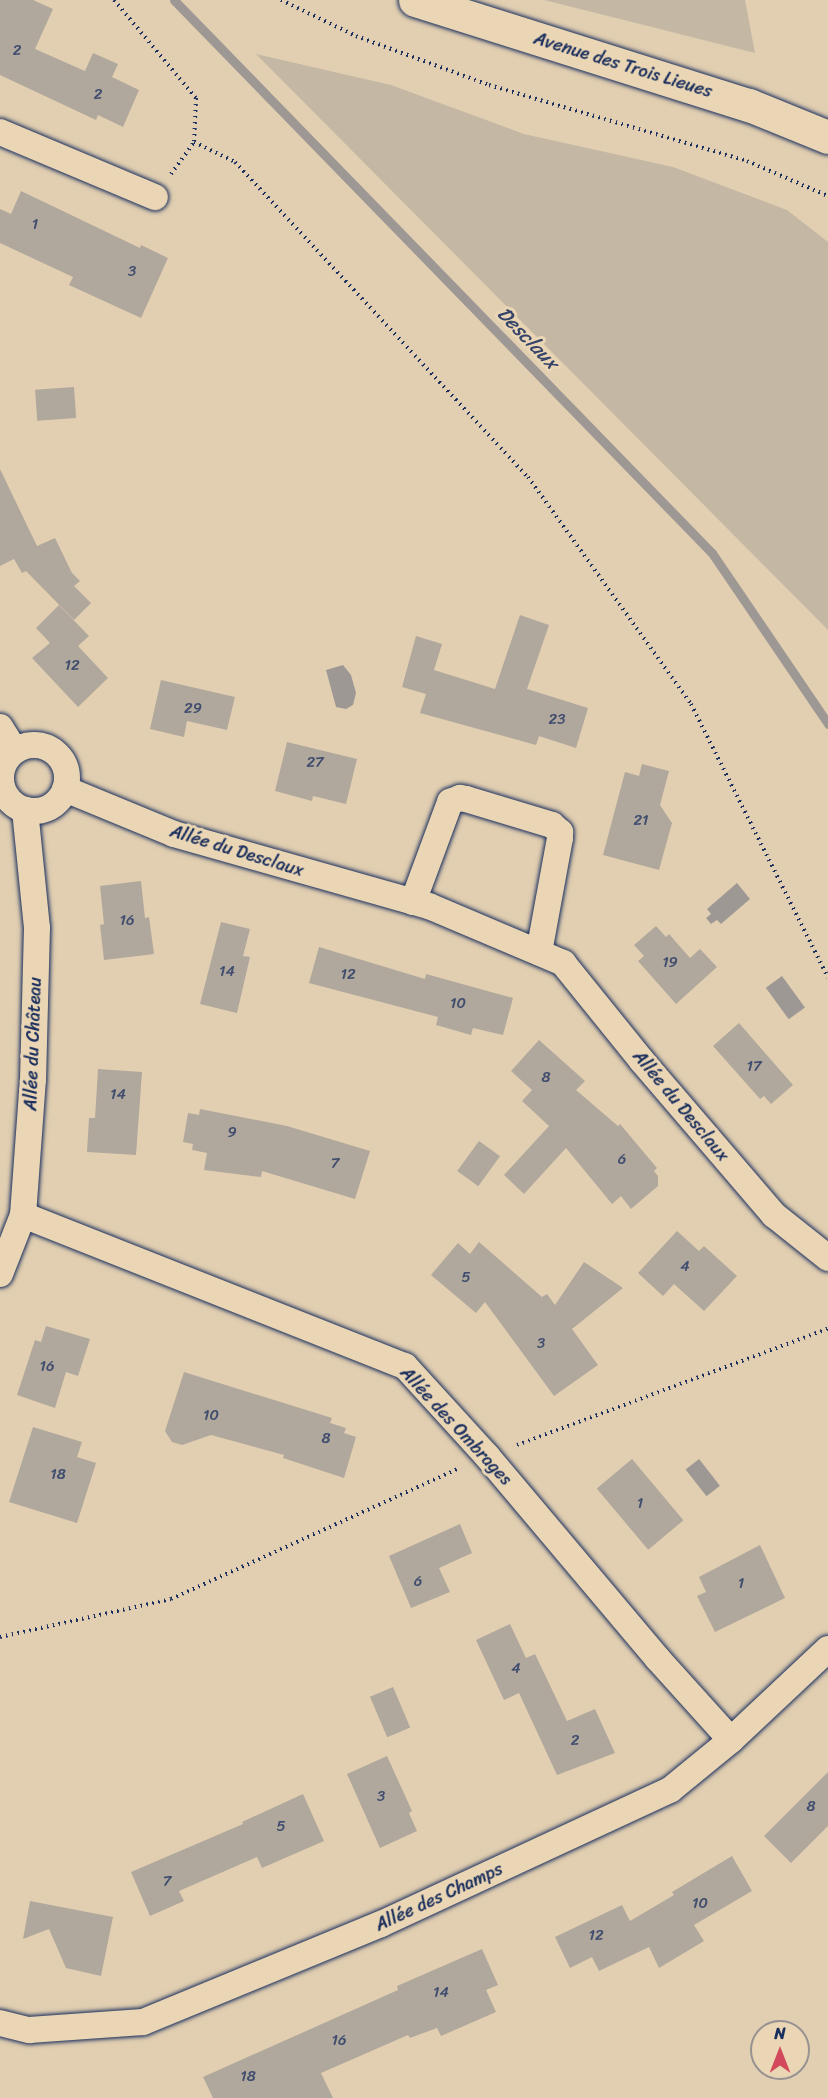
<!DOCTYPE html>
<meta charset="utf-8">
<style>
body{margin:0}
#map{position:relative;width:828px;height:2098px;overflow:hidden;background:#e2cfb1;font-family:Sriracha,sans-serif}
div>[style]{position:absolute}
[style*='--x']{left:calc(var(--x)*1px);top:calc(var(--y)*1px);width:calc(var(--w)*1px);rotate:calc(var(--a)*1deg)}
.green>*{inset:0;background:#c4b8a5}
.water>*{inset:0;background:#9e9895;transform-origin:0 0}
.stream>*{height:9px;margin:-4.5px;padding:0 4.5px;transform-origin:4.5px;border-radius:4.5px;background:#9e9895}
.building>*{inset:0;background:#b0a89c;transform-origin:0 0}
.path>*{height:4px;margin-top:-2px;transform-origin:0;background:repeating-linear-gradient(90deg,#1b2f5e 0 1.5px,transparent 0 6px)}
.roads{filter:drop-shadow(0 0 2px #1b2f5e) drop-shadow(0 0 2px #1b2f5e)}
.minor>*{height:26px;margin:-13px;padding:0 13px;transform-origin:13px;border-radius:13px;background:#ead6b4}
.minor>.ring{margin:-13px;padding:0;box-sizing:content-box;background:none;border:26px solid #ead6b4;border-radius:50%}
.secondary>*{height:33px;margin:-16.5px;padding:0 16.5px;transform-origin:16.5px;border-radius:16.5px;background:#ead6b4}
span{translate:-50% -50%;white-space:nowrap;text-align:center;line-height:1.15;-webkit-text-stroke:6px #ead6b4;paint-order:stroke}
.number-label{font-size:15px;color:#404d6e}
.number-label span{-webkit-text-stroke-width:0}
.street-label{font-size:18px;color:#1b2f5e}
.water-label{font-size:20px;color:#354469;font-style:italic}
.north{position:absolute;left:750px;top:2020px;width:60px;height:60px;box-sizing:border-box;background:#ead6b4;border:2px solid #979392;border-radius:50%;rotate:0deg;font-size:16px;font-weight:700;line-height:24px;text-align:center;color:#1b2f5e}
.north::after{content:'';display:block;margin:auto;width:21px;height:27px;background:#d1495b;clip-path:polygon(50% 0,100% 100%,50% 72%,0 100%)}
</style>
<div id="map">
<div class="green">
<i style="clip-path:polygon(544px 0,745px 0,755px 53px)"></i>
<i style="clip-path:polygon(256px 54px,391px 85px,524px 134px,673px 167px,787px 210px,828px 242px,828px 630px)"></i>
</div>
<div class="water">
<i style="clip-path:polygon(343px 665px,351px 675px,356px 693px,353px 705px,346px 709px,336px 707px,326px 670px)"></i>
<i style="clip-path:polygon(737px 883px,750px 899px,721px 924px,717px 920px,711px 924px,706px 918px,711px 914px,707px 909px)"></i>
<i style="left:782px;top:976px;width:39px;height:20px;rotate:54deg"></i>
<i style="left:699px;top:1459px;width:34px;height:17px;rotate:52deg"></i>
</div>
<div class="stream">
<i style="--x:174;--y:0;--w:772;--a:45.79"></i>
<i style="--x:712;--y:553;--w:207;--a:55.8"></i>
</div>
<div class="building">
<i style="clip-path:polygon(0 0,33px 0,53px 9px,35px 49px,85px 71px,93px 53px,118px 64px,112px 77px,139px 90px,123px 127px,98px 115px,96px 120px,0 75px)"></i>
<i style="clip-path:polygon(21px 191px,140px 248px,141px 245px,168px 258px,141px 318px,69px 285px,73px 277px,0 243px,0 209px,11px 214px)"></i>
<i style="left:74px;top:387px;width:31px;height:39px;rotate:86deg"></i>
<i style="clip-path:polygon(0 469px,37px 546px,55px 538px,72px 573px,80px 581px,74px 586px,91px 603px,74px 620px,26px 571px,22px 573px,14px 559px,0 566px)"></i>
<i style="clip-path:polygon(59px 605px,89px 636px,78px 646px,108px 678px,78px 707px,32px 658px,50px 643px,36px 628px)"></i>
<i style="clip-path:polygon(520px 615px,549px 625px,527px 689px,588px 708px,576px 748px,539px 736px,536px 745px,420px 713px,426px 694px,402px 687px,416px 636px,442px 644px,434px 670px,495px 689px)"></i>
<i style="clip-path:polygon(161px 680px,235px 697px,227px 730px,187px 721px,184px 737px,150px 729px)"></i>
<i style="clip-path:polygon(287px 742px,357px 759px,346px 804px,313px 796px,312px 801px,275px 791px)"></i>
<i style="clip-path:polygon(642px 764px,669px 771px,660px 805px,672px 823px,659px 870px,603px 855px,625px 772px,639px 776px)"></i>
<i style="clip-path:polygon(141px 881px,145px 918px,149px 917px,154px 954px,104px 960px,100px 925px,104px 924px,100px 886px)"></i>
<i style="clip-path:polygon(221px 922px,250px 929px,243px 956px,250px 957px,237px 1013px,200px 1004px)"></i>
<i style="clip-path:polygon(656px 926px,666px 937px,669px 934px,690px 958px,700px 949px,717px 967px,676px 1004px,638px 961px,644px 956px,634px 945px)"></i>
<i style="clip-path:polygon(319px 947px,425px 979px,426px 974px,513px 998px,503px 1035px,473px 1028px,471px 1035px,436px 1025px,438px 1017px,309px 983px)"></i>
<i style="clip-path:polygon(739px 1023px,793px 1085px,771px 1104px,764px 1096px,760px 1099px,713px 1046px)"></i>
<i style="clip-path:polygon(539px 1040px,585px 1081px,576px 1090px,618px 1126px,620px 1124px,657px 1168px,654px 1171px,658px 1176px,658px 1186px,631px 1209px,621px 1196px,612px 1204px,566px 1148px,524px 1194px,504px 1175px,549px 1126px,522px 1101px,532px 1090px,511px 1071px)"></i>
<i style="clip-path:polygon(98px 1069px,142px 1072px,136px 1155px,87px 1152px,89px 1118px,95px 1118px)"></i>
<i style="clip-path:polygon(200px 1109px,287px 1126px,370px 1151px,355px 1199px,262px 1171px,261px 1177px,204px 1170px,207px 1153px,192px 1150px,193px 1144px,183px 1142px,188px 1113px,199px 1115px)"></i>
<i style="left:479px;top:1141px;width:26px;height:37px;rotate:36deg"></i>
<i style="clip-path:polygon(677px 1231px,699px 1251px,704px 1246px,737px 1276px,704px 1311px,674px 1284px,663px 1296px,638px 1273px)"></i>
<i style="clip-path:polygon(479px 1242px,542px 1297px,547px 1294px,555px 1305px,584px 1262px,623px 1288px,572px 1329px,598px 1365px,554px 1396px,485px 1302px,476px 1313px,431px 1275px,458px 1243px,470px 1254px)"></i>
<i style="clip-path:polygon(46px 1326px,90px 1339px,78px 1376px,66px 1372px,55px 1408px,17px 1395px,35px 1340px,41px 1342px)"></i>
<i style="clip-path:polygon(184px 1372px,332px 1418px,330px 1423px,346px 1428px,344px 1433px,356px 1437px,344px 1478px,283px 1458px,284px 1455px,211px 1435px,182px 1445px,172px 1442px,165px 1431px)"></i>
<i style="clip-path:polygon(33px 1427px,82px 1442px,77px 1457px,96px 1463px,77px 1523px,9px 1502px)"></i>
<i style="left:632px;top:1459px;width:80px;height:46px;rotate:50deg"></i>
<i style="clip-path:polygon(460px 1524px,472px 1553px,439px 1568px,450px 1592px,411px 1608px,389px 1556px)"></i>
<i style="clip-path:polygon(760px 1545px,785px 1598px,715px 1632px,697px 1596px,706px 1592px,699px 1577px)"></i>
<i style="clip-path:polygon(510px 1624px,526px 1658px,535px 1654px,567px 1721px,595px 1709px,615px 1753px,557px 1775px,519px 1693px,504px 1700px,476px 1640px)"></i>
<i style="left:393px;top:1687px;width:44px;height:25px;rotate:67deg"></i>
<i style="clip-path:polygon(387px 1756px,412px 1811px,409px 1813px,417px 1831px,380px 1848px,347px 1774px)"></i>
<i style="clip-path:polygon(828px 1772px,828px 1826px,791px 1863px,764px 1836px)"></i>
<i style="clip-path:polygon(303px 1794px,324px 1841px,262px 1868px,257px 1857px,179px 1891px,184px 1901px,150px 1916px,131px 1872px,243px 1824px,242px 1822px)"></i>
<i style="clip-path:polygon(732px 1856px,752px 1891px,694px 1925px,704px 1941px,659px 1968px,649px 1947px,599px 1971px,592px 1957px,570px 1968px,555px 1937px,622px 1905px,630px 1921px,674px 1895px,672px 1892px)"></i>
<i style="clip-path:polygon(30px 1901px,113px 1917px,101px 1976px,66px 1968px,49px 1929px,23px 1939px)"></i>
<i style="clip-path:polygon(482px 1949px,498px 1985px,486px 1990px,496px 2012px,441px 2036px,437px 2028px,410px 2038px,408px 2035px,321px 2073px,333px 2098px,213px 2098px,203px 2077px,398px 1990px,397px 1986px)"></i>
</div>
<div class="path">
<i style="--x:114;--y:0;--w:128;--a:50.1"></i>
<i style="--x:196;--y:98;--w:44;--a:92.6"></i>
<i style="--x:194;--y:142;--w:46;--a:26"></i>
<i style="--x:235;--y:162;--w:430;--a:47.1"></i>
<i style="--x:528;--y:477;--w:279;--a:54.3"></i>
<i style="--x:691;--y:704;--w:306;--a:63.4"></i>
<i style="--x:281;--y:0;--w:83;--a:25.6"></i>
<i style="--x:356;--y:36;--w:142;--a:20.2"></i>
<i style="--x:489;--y:85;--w:269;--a:16.4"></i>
<i style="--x:747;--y:161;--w:88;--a:23.4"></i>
<i style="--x:171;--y:174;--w:39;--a:-54"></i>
<i style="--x:517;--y:1445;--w:332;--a:-20.5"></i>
<i style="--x:0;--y:1637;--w:175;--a:-12.5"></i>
<i style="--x:171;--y:1599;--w:317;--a:-24.4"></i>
</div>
<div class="roads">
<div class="minor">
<i style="--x:0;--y:132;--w:168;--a:22.8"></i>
<i style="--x:0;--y:727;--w:28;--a:58"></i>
<i class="ring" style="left:1px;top:745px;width:40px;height:40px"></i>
<i style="--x:65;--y:789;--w:118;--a:22.4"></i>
<i style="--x:174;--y:834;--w:265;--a:15.8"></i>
<i style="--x:429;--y:906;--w:146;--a:23"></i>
<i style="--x:563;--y:963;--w:126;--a:51.1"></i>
<i style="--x:642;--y:1061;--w:203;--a:49.4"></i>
<i style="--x:774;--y:1215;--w:69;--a:38.5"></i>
<i style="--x:413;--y:902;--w:107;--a:-69.7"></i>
<i style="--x:450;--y:802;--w:11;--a:-22"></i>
<i style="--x:460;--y:798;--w:6;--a:9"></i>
<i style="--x:466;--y:799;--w:90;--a:16.8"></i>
<i style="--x:552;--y:825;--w:11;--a:41"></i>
<i style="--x:560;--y:832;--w:6;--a:90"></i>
<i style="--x:560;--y:838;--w:116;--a:100.4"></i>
<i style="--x:23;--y:1215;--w:411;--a:21.6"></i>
<i style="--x:405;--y:1366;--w:122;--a:47.7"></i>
<i style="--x:487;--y:1456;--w:265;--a:49.9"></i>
<i style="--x:658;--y:1659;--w:109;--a:48"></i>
<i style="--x:0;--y:1274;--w:63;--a:-68.7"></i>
<i style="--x:23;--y:1215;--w:135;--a:-85.8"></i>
<i style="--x:33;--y:1080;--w:152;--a:-88.5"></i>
<i style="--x:37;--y:928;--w:119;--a:-95.8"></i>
<i style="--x:0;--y:2023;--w:30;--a:14"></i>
<i style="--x:29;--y:2030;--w:114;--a:-4"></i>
<i style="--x:143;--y:2022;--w:257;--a:-22.4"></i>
<i style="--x:381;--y:1924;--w:319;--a:-24.9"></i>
<i style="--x:670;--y:1790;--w:79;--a:-39.3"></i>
<i style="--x:731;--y:1740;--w:133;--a:-43.2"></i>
</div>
<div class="secondary">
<i style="--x:415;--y:0;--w:350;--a:17.5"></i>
<i style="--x:749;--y:105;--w:85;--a:22.1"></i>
</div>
</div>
<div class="number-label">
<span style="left:17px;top:51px">2</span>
<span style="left:98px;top:95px">2</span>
<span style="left:35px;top:225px">1</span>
<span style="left:132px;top:272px">3</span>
<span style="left:72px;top:666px">12</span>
<span style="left:193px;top:709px">29</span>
<span style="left:557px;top:720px">23</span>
<span style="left:315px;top:763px">27</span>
<span style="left:641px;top:821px">21</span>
<span style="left:127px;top:921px">16</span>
<span style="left:670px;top:963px">19</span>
<span style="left:227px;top:972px">14</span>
<span style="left:348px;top:975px">12</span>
<span style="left:458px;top:1004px">10</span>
<span style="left:754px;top:1067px">17</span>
<span style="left:546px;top:1078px">8</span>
<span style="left:118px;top:1095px">14</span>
<span style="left:232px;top:1133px">9</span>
<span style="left:622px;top:1160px">6</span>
<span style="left:335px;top:1164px">7</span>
<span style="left:685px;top:1267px">4</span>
<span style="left:466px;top:1278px">5</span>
<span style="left:541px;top:1344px">3</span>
<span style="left:47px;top:1367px">16</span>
<span style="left:211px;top:1416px">10</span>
<span style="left:326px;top:1439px">8</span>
<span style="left:58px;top:1475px">18</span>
<span style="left:640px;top:1504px">1</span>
<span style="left:418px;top:1582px">6</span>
<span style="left:741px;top:1584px">1</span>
<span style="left:516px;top:1669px">4</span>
<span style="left:575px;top:1741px">2</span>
<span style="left:381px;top:1797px">3</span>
<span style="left:811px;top:1807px">8</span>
<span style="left:281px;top:1827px">5</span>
<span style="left:167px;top:1882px">7</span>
<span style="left:700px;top:1904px">10</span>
<span style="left:596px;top:1936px">12</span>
<span style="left:441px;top:1993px">14</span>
<span style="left:339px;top:2041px">16</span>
<span style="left:248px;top:2077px">18</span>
</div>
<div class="street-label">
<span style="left:623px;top:65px;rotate:17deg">Avenue des Trois Lieues</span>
<span style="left:237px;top:851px;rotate:17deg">Allée du Desclaux</span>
<span style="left:33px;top:1044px;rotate:-88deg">Allée du Château</span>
<span style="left:681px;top:1106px;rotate:50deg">Allée du Desclaux</span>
<span style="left:456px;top:1426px;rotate:47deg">Allée des Ombrages</span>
<span style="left:439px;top:1897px;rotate:-25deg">Allée des Champs</span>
</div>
<div class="water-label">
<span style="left:528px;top:338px;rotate:46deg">Desclaux</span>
</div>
<div class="north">N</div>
</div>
